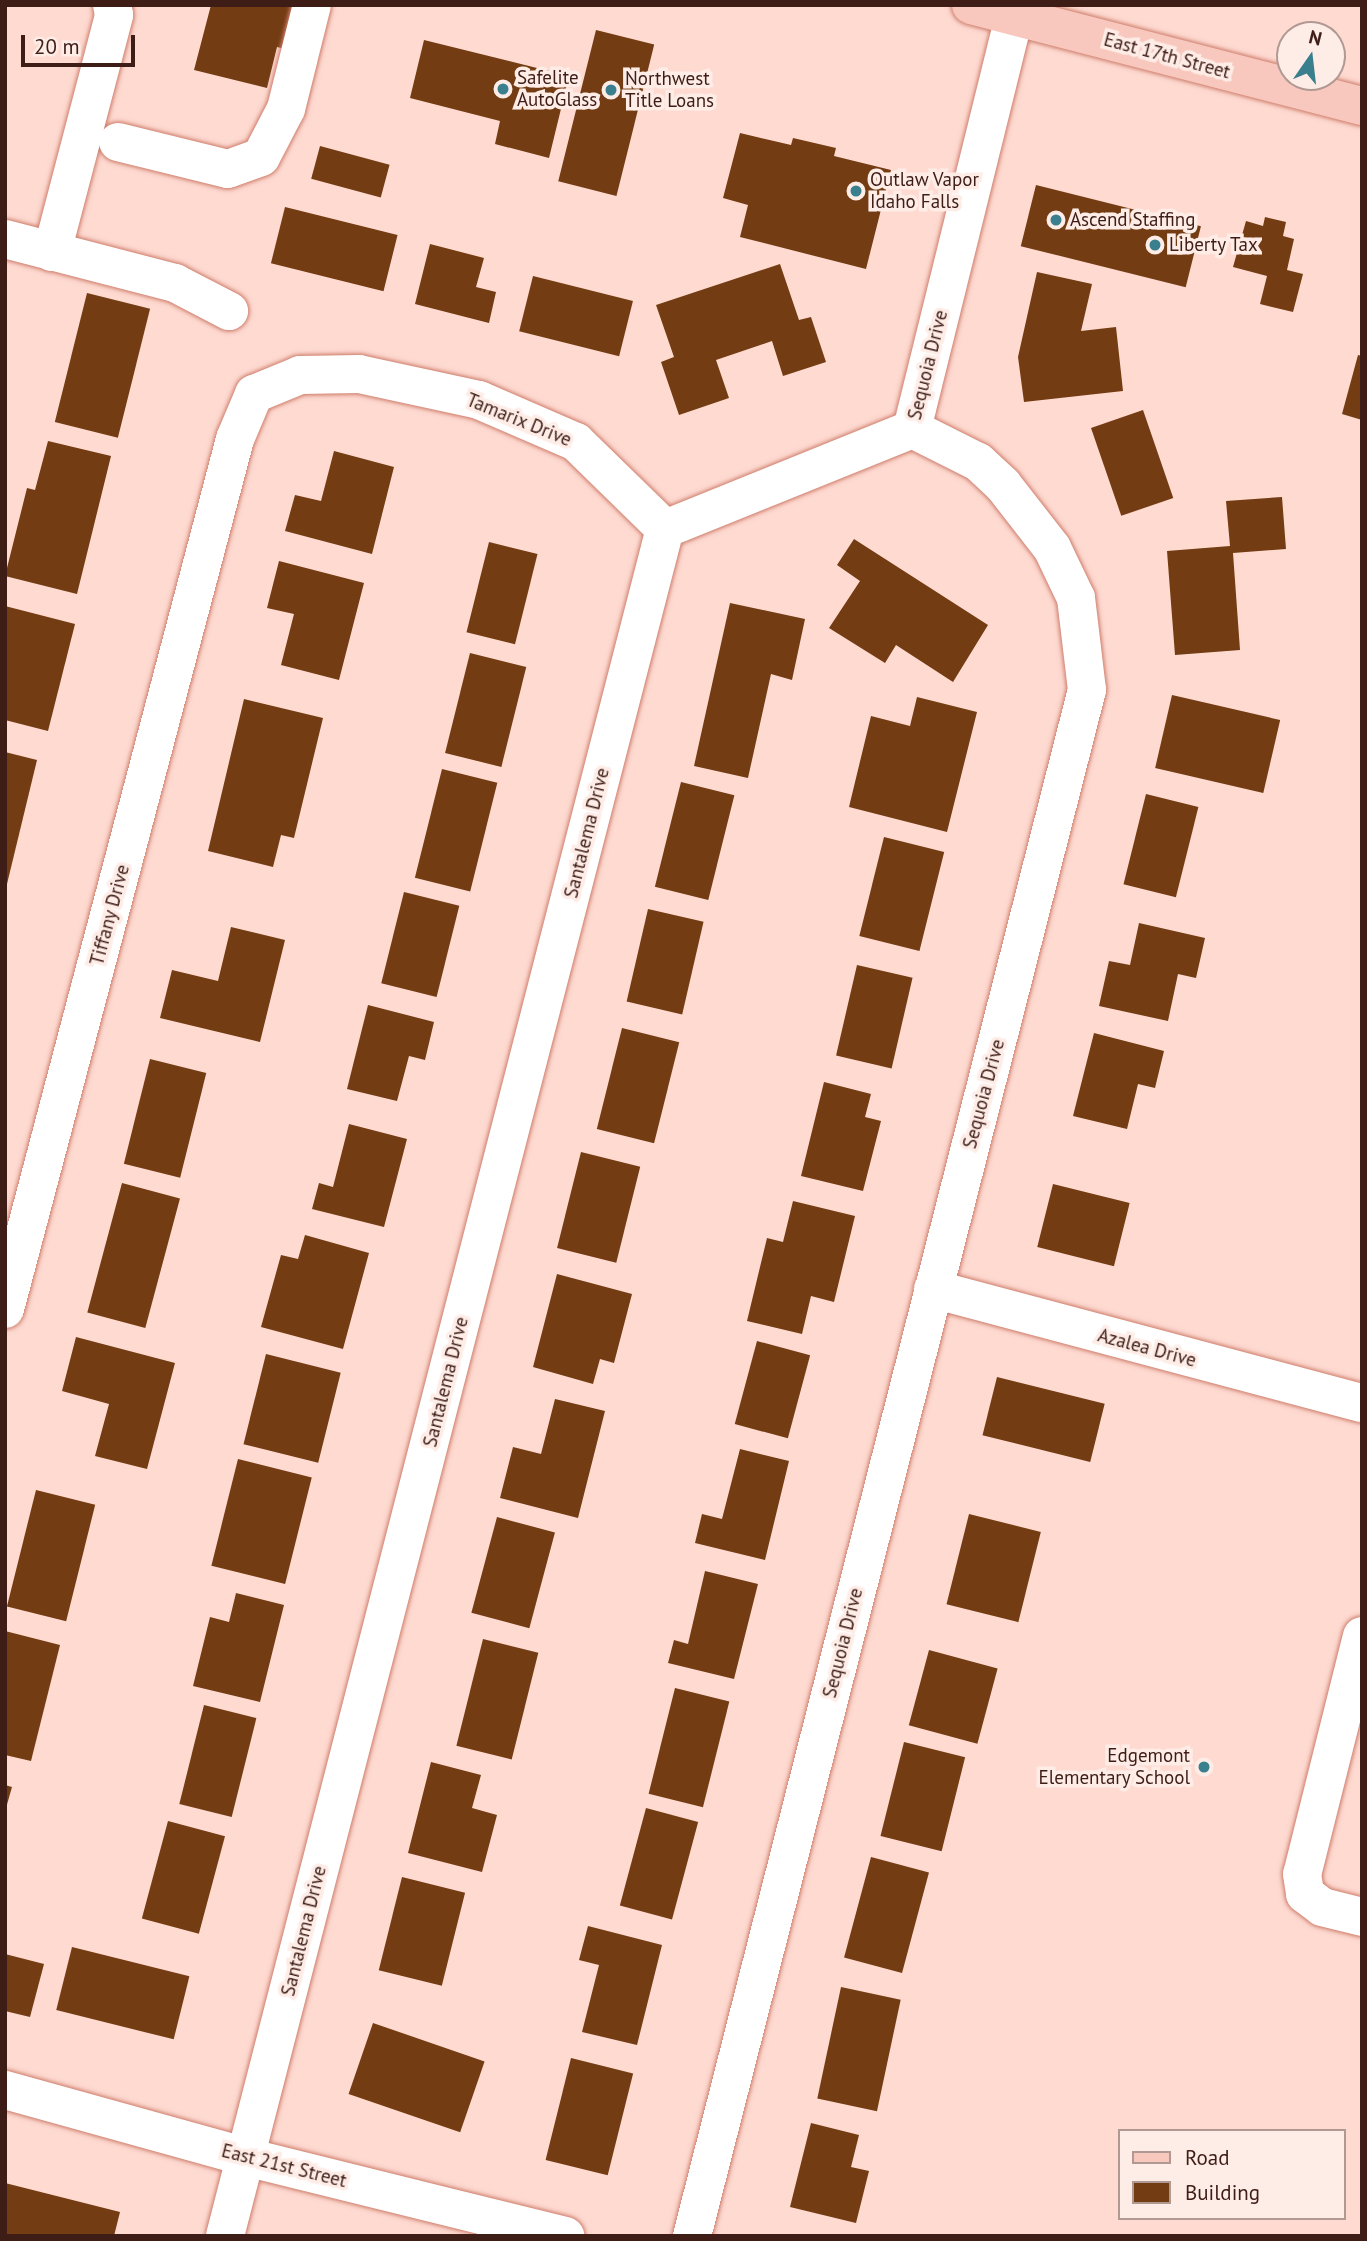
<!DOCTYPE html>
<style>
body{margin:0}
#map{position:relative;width:1367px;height:2241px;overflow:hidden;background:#fedad1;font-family:"PT Sans",sans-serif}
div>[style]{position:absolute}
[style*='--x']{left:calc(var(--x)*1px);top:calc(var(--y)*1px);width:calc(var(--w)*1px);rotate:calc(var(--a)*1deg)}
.building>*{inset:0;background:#733c13;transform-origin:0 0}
.roads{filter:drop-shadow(0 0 2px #ce7d6b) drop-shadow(0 0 2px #ce7d6b)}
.minor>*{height:38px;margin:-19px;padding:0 19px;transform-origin:19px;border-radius:19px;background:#fff}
.major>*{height:38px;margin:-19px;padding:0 19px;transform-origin:19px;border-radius:19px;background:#f8c8be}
.dots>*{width:19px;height:19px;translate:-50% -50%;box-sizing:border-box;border:4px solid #feece7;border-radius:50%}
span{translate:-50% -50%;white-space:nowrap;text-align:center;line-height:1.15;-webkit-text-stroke:7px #feece7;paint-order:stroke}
.street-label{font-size:19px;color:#3e1d16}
.poi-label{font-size:19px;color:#3e1d16}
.left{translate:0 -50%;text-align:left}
.right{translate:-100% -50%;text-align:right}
.frame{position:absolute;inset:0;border:7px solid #3e1d16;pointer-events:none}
.legend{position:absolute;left:1118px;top:2129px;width:228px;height:91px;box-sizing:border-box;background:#feece7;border:2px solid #b19993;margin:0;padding:9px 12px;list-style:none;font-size:21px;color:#3e1d16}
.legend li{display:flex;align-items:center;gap:14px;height:35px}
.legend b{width:35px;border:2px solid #b19993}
.north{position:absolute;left:1276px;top:21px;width:70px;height:70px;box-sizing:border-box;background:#feece7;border:2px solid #b19993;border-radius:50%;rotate:14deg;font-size:19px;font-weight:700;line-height:28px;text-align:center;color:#3e1d16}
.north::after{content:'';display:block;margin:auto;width:24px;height:32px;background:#3a7f8d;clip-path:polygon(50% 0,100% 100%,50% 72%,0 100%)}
.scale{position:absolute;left:21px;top:35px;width:114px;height:32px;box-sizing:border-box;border:4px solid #3e1d16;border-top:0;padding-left:9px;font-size:21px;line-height:24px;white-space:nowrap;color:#3e1d16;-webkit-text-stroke:5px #feece7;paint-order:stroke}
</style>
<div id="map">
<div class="building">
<i style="clip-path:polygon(211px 5px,308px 5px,297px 52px,277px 47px,267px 88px,194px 70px)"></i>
<i style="left:596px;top:30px;width:60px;height:156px;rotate:14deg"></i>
<i style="clip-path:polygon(424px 40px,569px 76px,549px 158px,495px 144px,500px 121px,410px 98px)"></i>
<i style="clip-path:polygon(740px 133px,791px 145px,793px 138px,836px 148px,834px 156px,891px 170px,866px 269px,740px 237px,748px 205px,723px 198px)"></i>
<i style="left:320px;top:146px;width:72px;height:34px;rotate:15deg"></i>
<i style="left:1036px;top:185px;width:170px;height:63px;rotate:14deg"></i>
<i style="left:285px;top:207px;width:116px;height:58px;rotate:14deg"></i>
<i style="clip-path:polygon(1265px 217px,1286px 222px,1283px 236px,1294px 239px,1287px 270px,1303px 274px,1293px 312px,1260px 304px,1267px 276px,1233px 267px,1246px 221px,1263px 226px)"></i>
<i style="clip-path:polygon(430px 244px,484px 258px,476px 287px,496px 292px,489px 323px,415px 304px)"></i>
<i style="clip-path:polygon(780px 264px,799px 320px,811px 317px,826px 362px,783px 376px,772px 341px,716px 360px,729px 398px,679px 415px,661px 362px,674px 357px,656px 305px)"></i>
<i style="clip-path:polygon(1037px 272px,1092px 284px,1081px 331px,1116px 327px,1123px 391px,1024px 402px,1018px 357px)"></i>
<i style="left:533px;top:276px;width:103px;height:57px;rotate:14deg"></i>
<i style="left:87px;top:293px;width:65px;height:133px;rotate:14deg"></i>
<i style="clip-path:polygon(1358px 355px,1362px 356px,1362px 420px,1342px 414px)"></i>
<i style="left:1143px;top:410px;width:93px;height:55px;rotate:71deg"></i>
<i style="clip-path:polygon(48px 441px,111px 456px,77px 594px,5px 576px,27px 488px,35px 490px)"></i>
<i style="clip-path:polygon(334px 451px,394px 467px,372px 554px,285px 531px,295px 495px,321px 501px)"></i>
<i style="clip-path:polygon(1282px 497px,1286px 549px,1233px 553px,1240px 650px,1175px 655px,1167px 551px,1230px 546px,1226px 501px)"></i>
<i style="clip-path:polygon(854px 539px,988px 625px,953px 682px,896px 645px,885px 663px,829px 628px,860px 581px,837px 565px)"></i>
<i style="left:489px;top:542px;width:50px;height:93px;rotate:14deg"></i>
<i style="clip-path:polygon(279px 561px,364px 583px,339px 680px,281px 665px,294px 614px,267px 608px)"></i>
<i style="clip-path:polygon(730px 603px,805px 619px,792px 680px,771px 674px,748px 778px,694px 766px)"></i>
<i style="clip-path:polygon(5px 606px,75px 624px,48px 731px,5px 720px)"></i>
<i style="left:470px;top:653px;width:58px;height:103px;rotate:14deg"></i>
<i style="left:1172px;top:695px;width:111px;height:75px;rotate:13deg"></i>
<i style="clip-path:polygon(917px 697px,977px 712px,947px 832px,849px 807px,871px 716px,910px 726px)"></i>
<i style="clip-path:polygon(244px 699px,323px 718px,294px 838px,281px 835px,273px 867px,208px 851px)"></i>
<i style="clip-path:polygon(5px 752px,37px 760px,7px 884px,5px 884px)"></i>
<i style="left:442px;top:769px;width:57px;height:112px;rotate:14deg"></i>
<i style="left:681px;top:782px;width:55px;height:108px;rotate:14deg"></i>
<i style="left:1146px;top:794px;width:54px;height:93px;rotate:14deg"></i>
<i style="left:884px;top:837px;width:62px;height:102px;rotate:14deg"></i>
<i style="left:404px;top:892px;width:57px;height:94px;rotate:14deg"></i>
<i style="left:648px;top:909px;width:57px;height:95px;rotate:13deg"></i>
<i style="clip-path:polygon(1139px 923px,1205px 938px,1196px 978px,1178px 974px,1168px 1021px,1099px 1006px,1109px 961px,1130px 965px)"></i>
<i style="clip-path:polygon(231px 927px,285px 940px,260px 1042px,160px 1018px,172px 970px,218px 981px)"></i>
<i style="left:857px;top:965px;width:57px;height:93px;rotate:13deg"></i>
<i style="clip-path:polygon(368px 1005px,434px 1022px,425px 1060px,409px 1056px,397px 1101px,347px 1089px)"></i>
<i style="left:622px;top:1028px;width:59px;height:104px;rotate:14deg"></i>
<i style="clip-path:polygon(1094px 1033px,1164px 1051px,1155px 1088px,1138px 1084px,1127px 1129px,1073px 1116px)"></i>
<i style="left:150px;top:1059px;width:58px;height:108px;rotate:14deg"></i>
<i style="clip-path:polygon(824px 1082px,871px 1094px,865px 1117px,881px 1121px,863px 1191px,801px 1176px)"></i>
<i style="clip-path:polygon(349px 1124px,407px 1139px,384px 1227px,312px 1209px,319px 1183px,333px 1187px)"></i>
<i style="left:581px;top:1152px;width:61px;height:99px;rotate:14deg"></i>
<i style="left:122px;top:1183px;width:60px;height:134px;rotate:15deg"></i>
<i style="left:1053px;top:1184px;width:79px;height:65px;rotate:14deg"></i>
<i style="clip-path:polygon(793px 1201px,855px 1216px,834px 1302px,811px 1296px,802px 1334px,747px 1321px,767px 1238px,783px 1242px)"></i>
<i style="clip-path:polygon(305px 1235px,369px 1253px,343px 1349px,261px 1327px,281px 1255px,298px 1259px)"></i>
<i style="clip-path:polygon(557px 1274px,632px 1294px,614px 1363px,600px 1359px,593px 1384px,533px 1367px)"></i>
<i style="clip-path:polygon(76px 1337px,175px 1363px,147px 1469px,95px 1456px,109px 1404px,62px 1391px)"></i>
<i style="left:757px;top:1341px;width:55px;height:86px;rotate:15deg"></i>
<i style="left:266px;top:1354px;width:77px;height:93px;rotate:14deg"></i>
<i style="left:997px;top:1377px;width:111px;height:60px;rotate:14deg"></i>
<i style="clip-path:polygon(555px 1399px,605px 1411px,578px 1518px,500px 1498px,513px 1447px,541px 1454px)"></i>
<i style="clip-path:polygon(740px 1449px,789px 1461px,765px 1560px,695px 1543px,702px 1514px,722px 1519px)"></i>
<i style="left:238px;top:1459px;width:76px;height:110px;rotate:14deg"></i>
<i style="left:36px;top:1490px;width:61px;height:120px;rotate:14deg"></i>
<i style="left:969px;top:1514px;width:74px;height:93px;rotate:14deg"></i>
<i style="left:497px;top:1517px;width:60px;height:99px;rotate:15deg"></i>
<i style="clip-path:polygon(705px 1571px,758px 1584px,734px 1679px,668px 1663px,674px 1640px,688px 1644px)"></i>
<i style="clip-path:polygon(236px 1593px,284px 1605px,260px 1702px,193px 1686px,210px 1617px,229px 1622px)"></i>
<i style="clip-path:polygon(5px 1631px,60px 1645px,31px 1761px,5px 1755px)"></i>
<i style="left:483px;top:1639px;width:57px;height:110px;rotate:14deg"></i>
<i style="left:929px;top:1650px;width:71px;height:78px;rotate:15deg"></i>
<i style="left:675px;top:1688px;width:56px;height:109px;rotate:14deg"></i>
<i style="left:204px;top:1705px;width:54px;height:102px;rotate:14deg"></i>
<i style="left:904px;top:1742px;width:63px;height:97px;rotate:14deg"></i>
<i style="clip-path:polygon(431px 1762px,481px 1775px,472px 1808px,497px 1815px,482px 1872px,408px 1853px)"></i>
<i style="clip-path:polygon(5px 1785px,12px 1787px,6px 1808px,5px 1808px)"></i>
<i style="left:646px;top:1808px;width:54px;height:101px;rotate:15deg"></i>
<i style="left:168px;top:1821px;width:59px;height:101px;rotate:15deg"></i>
<i style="left:871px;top:1857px;width:60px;height:104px;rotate:15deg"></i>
<i style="left:402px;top:1877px;width:65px;height:96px;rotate:14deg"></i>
<i style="clip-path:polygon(588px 1926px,662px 1945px,637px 2045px,582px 2032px,599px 1965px,579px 1960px)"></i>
<i style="left:72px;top:1947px;width:121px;height:65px;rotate:14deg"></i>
<i style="clip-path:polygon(5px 1954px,44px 1964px,30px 2017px,5px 2011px)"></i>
<i style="left:841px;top:1987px;width:61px;height:114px;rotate:12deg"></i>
<i style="left:373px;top:2023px;width:118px;height:75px;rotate:19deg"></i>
<i style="left:571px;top:2058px;width:64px;height:105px;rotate:14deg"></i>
<i style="clip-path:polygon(811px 2123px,859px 2135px,851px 2167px,869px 2171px,856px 2223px,790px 2207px)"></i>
<i style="clip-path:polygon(5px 2183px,120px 2212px,114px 2236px,5px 2236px)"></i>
</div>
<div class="roads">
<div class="minor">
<i style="--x:118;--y:142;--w:113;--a:13.8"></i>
<i style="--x:228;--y:169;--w:35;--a:-20"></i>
<i style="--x:261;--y:157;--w:54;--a:-62.5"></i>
<i style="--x:286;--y:109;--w:107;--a:-76"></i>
<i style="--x:5;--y:239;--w:176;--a:14.5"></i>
<i style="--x:175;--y:283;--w:61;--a:27.4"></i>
<i style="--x:52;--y:252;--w:245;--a:-75.3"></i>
<i style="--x:114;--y:15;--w:10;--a:-101"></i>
<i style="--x:912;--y:429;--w:437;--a:-76.1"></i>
<i style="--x:933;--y:1289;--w:444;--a:14.9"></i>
<i style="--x:5;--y:1309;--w:900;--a:-75.19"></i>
<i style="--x:235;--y:439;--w:49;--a:-67.1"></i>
<i style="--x:254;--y:394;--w:50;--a:-22.4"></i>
<i style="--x:300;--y:375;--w:59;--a:-1"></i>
<i style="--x:359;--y:374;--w:123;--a:12.2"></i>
<i style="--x:479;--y:400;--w:106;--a:23.4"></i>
<i style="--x:576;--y:442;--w:124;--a:44.3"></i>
<i style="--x:665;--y:529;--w:266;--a:-22"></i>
<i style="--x:1362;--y:1636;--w:245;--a:104.1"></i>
<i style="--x:1302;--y:1874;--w:20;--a:81"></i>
<i style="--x:1305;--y:1894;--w:21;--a:37"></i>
<i style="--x:1322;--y:1907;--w:41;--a:14"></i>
<i style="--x:5;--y:2090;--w:250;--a:15.5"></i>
<i style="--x:246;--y:2157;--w:329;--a:13.9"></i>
<i style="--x:225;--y:2236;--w:1763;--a:-75.55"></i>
<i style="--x:692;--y:2236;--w:1596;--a:-75.67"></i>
<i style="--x:1087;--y:690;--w:93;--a:-96.8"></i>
<i style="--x:1076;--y:598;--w:55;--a:-115.6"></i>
<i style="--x:1052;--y:548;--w:80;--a:-127.9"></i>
<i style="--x:1003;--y:485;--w:34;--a:-137"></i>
<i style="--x:978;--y:462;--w:74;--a:-153.4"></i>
</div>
<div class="major">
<i style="--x:971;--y:5;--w:404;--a:14.5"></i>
</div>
</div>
<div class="dots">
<i style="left:503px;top:89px;background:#3a7f8d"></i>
<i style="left:611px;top:90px;background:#3a7f8d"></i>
<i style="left:856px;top:191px;background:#3a7f8d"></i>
<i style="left:1056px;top:220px;background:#3a7f8d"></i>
<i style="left:1155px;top:245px;background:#3a7f8d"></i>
<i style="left:1204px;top:1767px;background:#3a7f8d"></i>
</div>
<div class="street-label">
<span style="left:1167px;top:56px;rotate:15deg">East 17th Street</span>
<span style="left:928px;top:365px;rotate:-76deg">Sequoia Drive</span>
<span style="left:519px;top:420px;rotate:22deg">Tamarix Drive</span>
<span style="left:587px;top:833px;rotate:-76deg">Santalema Drive</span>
<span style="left:110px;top:915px;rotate:-75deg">Tiffany Drive</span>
<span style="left:984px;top:1094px;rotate:-75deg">Sequoia Drive</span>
<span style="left:1147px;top:1348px;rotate:15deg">Azalea Drive</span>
<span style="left:446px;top:1382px;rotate:-76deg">Santalema Drive</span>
<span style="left:843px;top:1643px;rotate:-76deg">Sequoia Drive</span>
<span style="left:304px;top:1931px;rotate:-76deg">Santalema Drive</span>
<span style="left:284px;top:2166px;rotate:14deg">East 21st Street</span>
</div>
<div class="poi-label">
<span class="left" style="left:517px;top:89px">Safelite<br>AutoGlass</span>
<span class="left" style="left:625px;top:90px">Northwest<br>Title Loans</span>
<span class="left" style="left:870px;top:191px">Outlaw Vapor<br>Idaho Falls</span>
<span class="left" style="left:1070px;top:220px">Ascend Staffing</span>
<span class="left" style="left:1169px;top:245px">Liberty Tax</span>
<span class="right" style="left:1190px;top:1767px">Edgemont<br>Elementary School</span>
</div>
<div class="frame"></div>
<ul class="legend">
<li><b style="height:9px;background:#f8c8be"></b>Road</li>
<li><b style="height:19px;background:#733c13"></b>Building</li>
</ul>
<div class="north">N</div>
<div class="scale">20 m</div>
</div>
